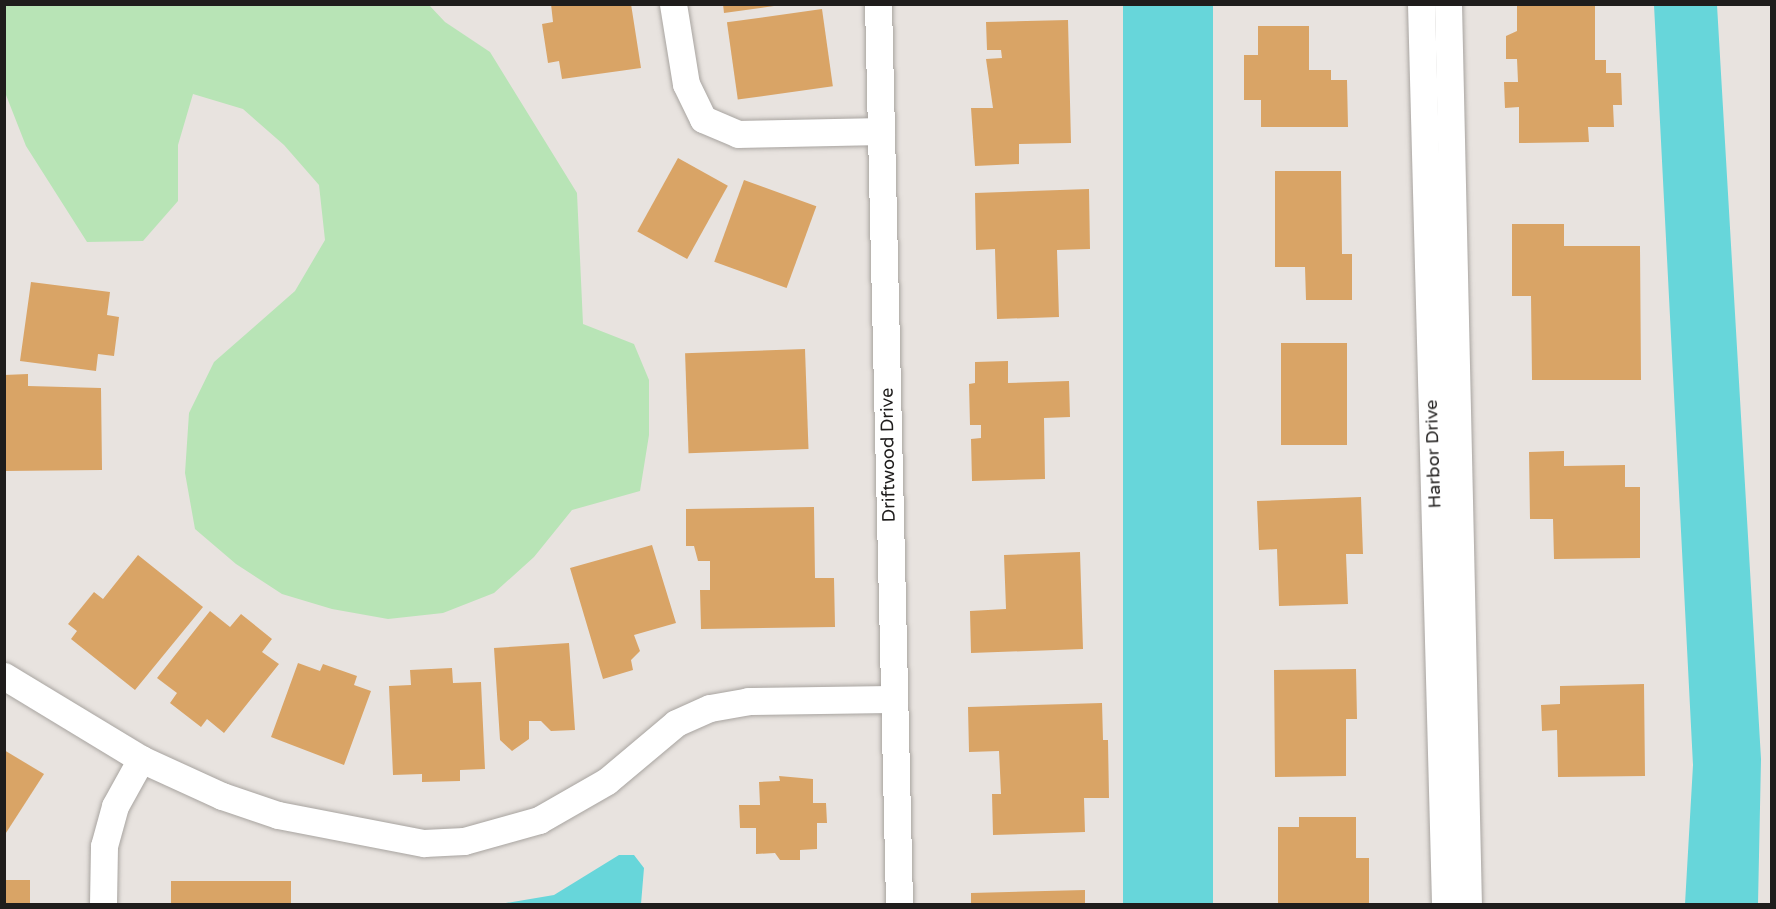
<!DOCTYPE html>
<style>
body{margin:0}
#map{position:relative;width:1776px;height:909px;overflow:hidden;background:#e8e3df;font-family:"Varela Round",sans-serif}
div>[style]{position:absolute}
[style*='--x']{left:calc(var(--x)*1px);top:calc(var(--y)*1px);width:calc(var(--w)*1px);rotate:calc(var(--a)*1deg)}
.green>*{inset:0;background:#b8e4b6}
.water>*{inset:0;background:#67d6da;transform-origin:0 0}
.building>*{inset:0;background:#d9a466;transform-origin:0 0}
.roads{filter:drop-shadow(0 0 2px #a8a4a0) drop-shadow(0 0 2px #a8a4a0)}
.minor>*{height:27px;margin:-13.5px;padding:0 13.5px;transform-origin:13.5px;border-radius:13.5px;background:#fff}
span{translate:-50% -50%;white-space:nowrap;text-align:center;line-height:1.15;-webkit-text-stroke:6px #fff;paint-order:stroke}
.street-label{font-size:18px;color:#1f1d1c}
.frame{position:absolute;inset:0;border:6px solid #1f1d1c;pointer-events:none}
</style>
<div id="map">
<div class="green">
<i style="clip-path:polygon(4px 5px,429px 5px,445px 22px,490px 52px,577px 193px,583px 324px,634px 344px,649px 380px,649px 435px,640px 491px,572px 510px,534px 557px,494px 593px,443px 613px,388px 619px,332px 609px,282px 594px,236px 564px,195px 529px,185px 473px,189px 413px,214px 362px,295px 291px,325px 240px,319px 185px,284px 145px,243px 109px,193px 94px,178px 145px,178px 201px,143px 241px,87px 242px,26px 146px,6px 95px)"></i>
</div>
<div class="water">
<i style="left:1123px;top:5px;width:90px;height:899px"></i>
<i style="clip-path:polygon(1654px 5px,1717px 5px,1761px 759px,1758px 904px,1685px 904px,1693px 765px)"></i>
<i style="clip-path:polygon(619px 855px,634px 855px,644px 868px,641px 904px,411px 904px,500px 904px,554px 895px)"></i>
</div>
<div class="building">
<i style="clip-path:polygon(551px 4px,631px 4px,641px 68px,562px 79px,559px 61px,548px 63px,542px 24px,553px 22px)"></i>
<i style="clip-path:polygon(723px 4px,774px 4px,774px 6px,724px 13px)"></i>
<i style="clip-path:polygon(1517px 4px,1595px 4px,1595px 60px,1606px 60px,1606px 73px,1621px 73px,1622px 105px,1613px 105px,1614px 127px,1588px 127px,1589px 142px,1519px 143px,1519px 107px,1505px 108px,1504px 82px,1518px 82px,1517px 59px,1506px 59px,1506px 36px,1517px 31px)"></i>
<i style="left:822px;top:9px;width:78px;height:96px;rotate:82deg"></i>
<i style="clip-path:polygon(1068px 20px,1071px 143px,1019px 144px,1019px 164px,975px 166px,971px 108px,993px 108px,986px 59px,1002px 58px,1001px 50px,987px 50px,986px 22px)"></i>
<i style="clip-path:polygon(1258px 26px,1309px 26px,1309px 70px,1331px 70px,1331px 80px,1347px 80px,1348px 127px,1261px 127px,1261px 100px,1244px 100px,1244px 55px,1258px 55px)"></i>
<i style="left:678px;top:158px;width:57px;height:84px;rotate:29deg"></i>
<i style="clip-path:polygon(1275px 171px,1341px 171px,1342px 254px,1352px 254px,1352px 300px,1306px 300px,1305px 267px,1275px 267px)"></i>
<i style="left:744px;top:180px;width:77px;height:87px;rotate:20deg"></i>
<i style="clip-path:polygon(1089px 189px,1090px 249px,1057px 250px,1059px 317px,997px 319px,995px 249px,976px 250px,975px 193px)"></i>
<i style="clip-path:polygon(1512px 224px,1564px 224px,1564px 246px,1640px 246px,1641px 380px,1532px 380px,1531px 296px,1512px 296px)"></i>
<i style="clip-path:polygon(31px 282px,110px 292px,107px 315px,119px 317px,114px 356px,98px 354px,96px 371px,20px 361px)"></i>
<i style="left:1281px;top:343px;width:66px;height:102px"></i>
<i style="left:805px;top:349px;width:100px;height:120px;rotate:88deg"></i>
<i style="clip-path:polygon(1008px 361px,1008px 383px,1069px 381px,1070px 417px,1044px 418px,1045px 479px,972px 481px,971px 439px,981px 438px,981px 425px,970px 425px,969px 384px,975px 383px,975px 362px)"></i>
<i style="clip-path:polygon(28px 374px,28px 386px,101px 388px,102px 470px,4px 471px,4px 375px)"></i>
<i style="clip-path:polygon(1564px 451px,1564px 466px,1625px 465px,1625px 487px,1640px 487px,1640px 558px,1554px 559px,1553px 519px,1530px 519px,1529px 452px)"></i>
<i style="clip-path:polygon(1361px 497px,1363px 554px,1346px 554px,1348px 604px,1279px 606px,1277px 549px,1259px 550px,1257px 501px)"></i>
<i style="clip-path:polygon(814px 507px,815px 578px,834px 578px,835px 627px,701px 629px,700px 590px,710px 590px,710px 561px,698px 561px,694px 546px,686px 546px,686px 509px)"></i>
<i style="clip-path:polygon(652px 545px,676px 623px,634px 635px,640px 651px,631px 660px,633px 670px,603px 679px,570px 568px)"></i>
<i style="clip-path:polygon(1080px 552px,1083px 649px,971px 653px,970px 611px,1006px 609px,1004px 555px)"></i>
<i style="clip-path:polygon(138px 555px,203px 607px,135px 690px,71px 639px,77px 631px,68px 624px,94px 592px,103px 599px)"></i>
<i style="clip-path:polygon(210px 611px,230px 627px,241px 614px,272px 639px,262px 652px,279px 664px,224px 733px,207px 719px,201px 727px,170px 703px,177px 693px,157px 678px)"></i>
<i style="clip-path:polygon(569px 643px,575px 730px,551px 731px,541px 721px,529px 721px,529px 739px,512px 751px,500px 740px,494px 648px)"></i>
<i style="clip-path:polygon(298px 663px,320px 671px,323px 664px,357px 676px,354px 685px,371px 691px,344px 765px,271px 737px)"></i>
<i style="clip-path:polygon(452px 668px,453px 683px,481px 682px,485px 769px,460px 770px,460px 781px,422px 782px,422px 774px,393px 775px,389px 686px,411px 685px,410px 670px)"></i>
<i style="clip-path:polygon(1356px 669px,1357px 719px,1346px 719px,1346px 776px,1275px 777px,1274px 670px)"></i>
<i style="clip-path:polygon(1644px 684px,1645px 776px,1558px 777px,1557px 730px,1542px 731px,1541px 705px,1560px 704px,1560px 686px)"></i>
<i style="clip-path:polygon(1102px 703px,1103px 740px,1108px 740px,1109px 798px,1084px 798px,1085px 832px,993px 835px,992px 794px,1001px 794px,999px 751px,969px 752px,968px 707px)"></i>
<i style="clip-path:polygon(4px 750px,44px 774px,4px 836px)"></i>
<i style="clip-path:polygon(779px 776px,813px 779px,813px 803px,826px 803px,827px 823px,817px 823px,817px 849px,800px 850px,800px 860px,780px 860px,775px 853px,756px 854px,756px 828px,740px 828px,739px 805px,760px 805px,759px 782px,780px 781px)"></i>
<i style="clip-path:polygon(1299px 817px,1356px 817px,1356px 858px,1369px 858px,1369px 904px,1278px 904px,1278px 827px,1299px 827px)"></i>
<i style="left:4px;top:880px;width:26px;height:24px"></i>
<i style="left:291px;top:881px;width:23px;height:120px;rotate:90deg"></i>
<i style="clip-path:polygon(1085px 890px,1085px 904px,971px 904px,971px 893px)"></i>
</div>
<div class="roads">
<div class="minor">
<i style="--x:673;--y:4;--w:81;--a:80.8"></i>
<i style="--x:686;--y:84;--w:39;--a:64"></i>
<i style="--x:703;--y:119;--w:38;--a:23"></i>
<i style="--x:738;--y:134;--w:143;--a:-1.2"></i>
<i style="--x:878;--y:4;--w:900;--a:88.66"></i>
<i style="--x:1421;--y:4;--w:900;--a:88.47"></i>
<i style="--x:1448;--y:4;--w:900;--a:88.73"></i>
<i style="--x:4;--y:676;--w:160;--a:31.2"></i>
<i style="--x:141;--y:759;--w:89;--a:24.6"></i>
<i style="--x:222;--y:796;--w:59;--a:18.7"></i>
<i style="--x:278;--y:815;--w:149;--a:10.9"></i>
<i style="--x:424;--y:843;--w:40;--a:-2.9"></i>
<i style="--x:464;--y:841;--w:78;--a:-15.6"></i>
<i style="--x:539;--y:820;--w:78;--a:-29.8"></i>
<i style="--x:607;--y:781;--w:90;--a:-40"></i>
<i style="--x:676;--y:723;--w:37;--a:-24"></i>
<i style="--x:710;--y:708;--w:39;--a:-10"></i>
<i style="--x:748;--y:701;--w:146;--a:-0.8"></i>
<i style="--x:103;--y:904;--w:58;--a:-89"></i>
<i style="--x:104;--y:846;--w:41;--a:-74.6"></i>
<i style="--x:115;--y:806;--w:54;--a:-61"></i>
</div>
</div>
<div class="street-label">
<span style="left:1433px;top:454px;rotate:-92deg">Harbor Drive</span>
<span style="left:888px;top:455px;rotate:-91deg">Driftwood Drive</span>
</div>
<div class="frame"></div>
</div>
